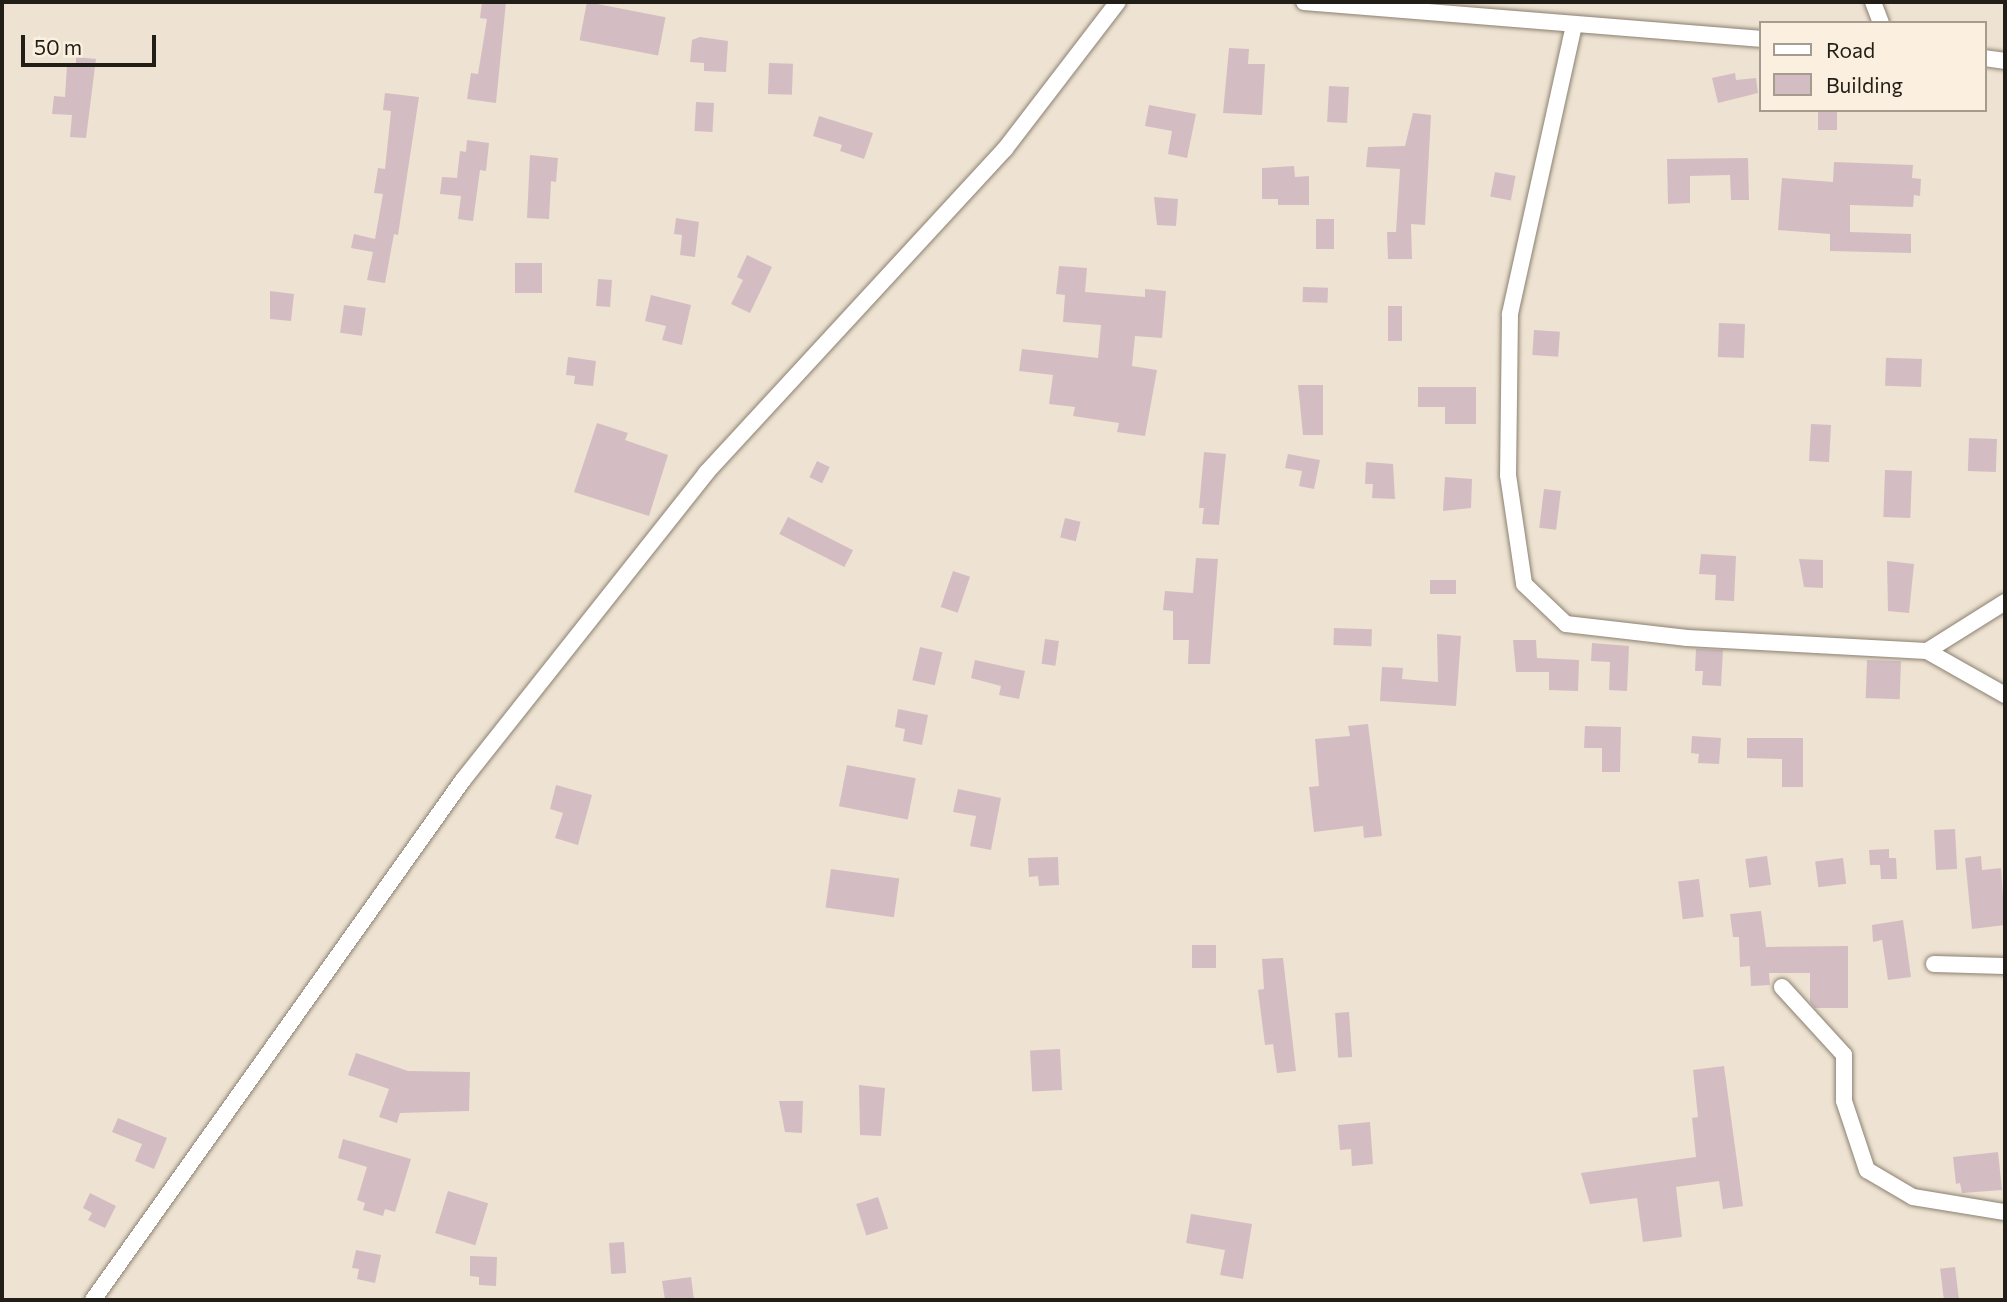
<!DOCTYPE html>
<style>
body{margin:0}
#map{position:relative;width:2007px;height:1302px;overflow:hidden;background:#eee2d2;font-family:Commissioner,sans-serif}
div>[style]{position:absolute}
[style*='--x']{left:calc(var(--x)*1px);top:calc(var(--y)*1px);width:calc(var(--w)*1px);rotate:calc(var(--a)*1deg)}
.building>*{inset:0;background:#d3bdc3;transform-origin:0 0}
.roads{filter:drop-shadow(0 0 2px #8b8171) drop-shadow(0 0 2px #8b8171)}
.street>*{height:16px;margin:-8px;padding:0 8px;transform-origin:8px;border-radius:8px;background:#fff}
span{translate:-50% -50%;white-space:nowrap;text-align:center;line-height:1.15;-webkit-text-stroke:5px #fbf0df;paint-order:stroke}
.frame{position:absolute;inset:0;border:4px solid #211d17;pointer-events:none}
.legend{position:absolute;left:1759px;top:21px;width:228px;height:91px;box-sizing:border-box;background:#fbf0df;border:2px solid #a49c8f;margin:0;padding:9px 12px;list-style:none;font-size:21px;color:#211d17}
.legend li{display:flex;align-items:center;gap:14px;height:35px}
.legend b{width:35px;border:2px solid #a49c8f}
.scale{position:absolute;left:21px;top:35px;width:135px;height:32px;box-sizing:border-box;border:4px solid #211d17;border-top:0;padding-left:9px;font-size:21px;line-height:24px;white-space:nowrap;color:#211d17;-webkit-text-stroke:5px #fbf0df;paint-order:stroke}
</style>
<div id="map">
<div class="building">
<i style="clip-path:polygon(482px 2px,506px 2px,496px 103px,467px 99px,471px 73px,478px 74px,487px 19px,480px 18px)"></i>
<i style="left:587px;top:2px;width:80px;height:39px;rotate:11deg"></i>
<i style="clip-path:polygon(700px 37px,728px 41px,726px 72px,704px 71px,704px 63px,690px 62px,692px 40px)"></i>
<i style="clip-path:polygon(1229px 48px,1249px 49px,1248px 64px,1265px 64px,1262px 115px,1223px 113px)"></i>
<i style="clip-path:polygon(76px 57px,96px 59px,86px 138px,70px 137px,72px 115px,52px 114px,54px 96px,65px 97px,67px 66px,76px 67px)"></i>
<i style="left:769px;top:63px;width:24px;height:31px;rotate:2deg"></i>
<i style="clip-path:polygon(1735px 73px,1736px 80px,1756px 78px,1758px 93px,1718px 103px,1712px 78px)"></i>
<i style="left:1329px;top:86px;width:20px;height:36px;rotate:3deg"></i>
<i style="clip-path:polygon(385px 93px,419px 97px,398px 235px,394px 234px,385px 283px,367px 280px,373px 252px,351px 248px,354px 234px,375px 239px,383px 194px,374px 193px,378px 168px,385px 169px,391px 111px,383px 110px)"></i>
<i style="left:696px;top:102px;width:18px;height:29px;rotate:3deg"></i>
<i style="clip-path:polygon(1149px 105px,1196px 114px,1187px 158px,1168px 154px,1172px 131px,1145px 126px)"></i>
<i style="left:1818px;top:110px;width:19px;height:20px"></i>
<i style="clip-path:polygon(1413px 113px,1431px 115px,1425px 225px,1411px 224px,1412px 259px,1388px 259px,1387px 232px,1396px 232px,1400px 169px,1366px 167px,1368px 147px,1405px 146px)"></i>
<i style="clip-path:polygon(819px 116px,873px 133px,864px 159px,840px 151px,842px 145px,813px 136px)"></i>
<i style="clip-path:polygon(467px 140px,489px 143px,486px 171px,480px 170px,473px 221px,458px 219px,461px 196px,440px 194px,442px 177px,457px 178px,460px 151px,466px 152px)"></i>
<i style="clip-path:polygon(530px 155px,558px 158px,556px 182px,551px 181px,549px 219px,527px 218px)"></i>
<i style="clip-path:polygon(1748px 158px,1749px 200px,1731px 200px,1730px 175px,1690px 176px,1690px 203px,1668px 204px,1667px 159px)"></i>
<i style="clip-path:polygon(1834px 162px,1913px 165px,1912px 178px,1921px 179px,1920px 196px,1914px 195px,1913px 207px,1850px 205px,1850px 232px,1911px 234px,1911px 253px,1830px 251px,1830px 234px,1778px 230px,1782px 178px,1833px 182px)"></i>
<i style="clip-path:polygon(1294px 166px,1295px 177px,1309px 176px,1309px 205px,1278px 205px,1278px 199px,1262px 199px,1262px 168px)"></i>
<i style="left:1495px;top:172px;width:21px;height:25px;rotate:11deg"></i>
<i style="clip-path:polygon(1154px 197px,1178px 199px,1176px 226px,1157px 225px)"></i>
<i style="clip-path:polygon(676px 218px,699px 222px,695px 257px,680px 255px,682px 235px,674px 234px)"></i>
<i style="left:1316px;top:219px;width:18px;height:30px"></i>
<i style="clip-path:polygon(747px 255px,772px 267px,750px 313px,731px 304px,743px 280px,737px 277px)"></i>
<i style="left:515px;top:263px;width:27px;height:30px"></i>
<i style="clip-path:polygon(1059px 266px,1087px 268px,1085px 292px,1145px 297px,1145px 289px,1166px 291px,1162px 338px,1135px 336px,1132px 366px,1157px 370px,1145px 436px,1117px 432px,1119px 423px,1073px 416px,1075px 407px,1049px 404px,1053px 375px,1019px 371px,1022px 349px,1098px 358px,1101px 325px,1063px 322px,1065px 295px,1056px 294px)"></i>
<i style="left:598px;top:279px;width:14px;height:27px;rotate:4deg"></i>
<i style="left:1303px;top:287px;width:25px;height:15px;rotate:2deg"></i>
<i style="clip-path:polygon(270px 291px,294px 294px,291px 321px,270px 319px)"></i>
<i style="clip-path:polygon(651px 295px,691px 305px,682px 345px,662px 340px,666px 326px,645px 321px)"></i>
<i style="left:344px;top:305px;width:22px;height:28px;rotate:8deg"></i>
<i style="left:1388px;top:306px;width:14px;height:35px"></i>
<i style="left:1719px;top:323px;width:26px;height:34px;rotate:2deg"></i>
<i style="left:1534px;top:330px;width:26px;height:25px;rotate:4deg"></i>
<i style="clip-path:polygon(568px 357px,596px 361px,593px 386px,574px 384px,575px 376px,566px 375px)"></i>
<i style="left:1922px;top:359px;width:28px;height:36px;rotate:92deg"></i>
<i style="clip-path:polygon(1298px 385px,1323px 385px,1323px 435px,1303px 435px)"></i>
<i style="clip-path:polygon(1418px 387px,1476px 387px,1476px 424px,1445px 424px,1445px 407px,1418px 407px)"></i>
<i style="clip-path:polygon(597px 423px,628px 433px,625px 440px,668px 455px,649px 516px,574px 492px)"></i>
<i style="left:1811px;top:424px;width:20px;height:37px;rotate:3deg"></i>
<i style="left:1969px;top:438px;width:28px;height:33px;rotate:2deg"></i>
<i style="clip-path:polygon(1204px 452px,1226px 454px,1219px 525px,1202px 524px,1204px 508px,1199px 508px)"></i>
<i style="clip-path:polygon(1288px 454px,1320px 460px,1314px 489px,1299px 486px,1302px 471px,1285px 468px)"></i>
<i style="left:817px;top:461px;width:14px;height:18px;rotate:25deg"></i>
<i style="clip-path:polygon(1366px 462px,1393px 464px,1395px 499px,1372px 498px,1373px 484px,1365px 484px)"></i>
<i style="left:1885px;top:470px;width:27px;height:47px;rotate:2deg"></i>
<i style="clip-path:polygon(1445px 477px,1472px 479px,1471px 508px,1443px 511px)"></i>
<i style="left:1544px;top:489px;width:17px;height:39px;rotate:7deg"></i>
<i style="left:788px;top:517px;width:73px;height:19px;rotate:27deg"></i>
<i style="left:1065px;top:518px;width:16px;height:20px;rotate:14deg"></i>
<i style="clip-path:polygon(1701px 554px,1736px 556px,1734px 601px,1715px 600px,1716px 575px,1699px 574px)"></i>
<i style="clip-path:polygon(1196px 558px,1218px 559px,1210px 664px,1188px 664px,1189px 640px,1173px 640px,1173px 611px,1163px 610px,1165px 591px,1193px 593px)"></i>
<i style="clip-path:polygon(1799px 559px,1823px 560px,1823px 588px,1804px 587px)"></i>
<i style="clip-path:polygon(1887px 561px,1914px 564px,1909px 613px,1888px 611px)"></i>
<i style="left:953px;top:571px;width:18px;height:38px;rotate:19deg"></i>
<i style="left:1430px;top:580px;width:26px;height:14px"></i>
<i style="left:1334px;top:628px;width:38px;height:17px;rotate:2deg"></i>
<i style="clip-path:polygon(1437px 634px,1461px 636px,1456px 706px,1380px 701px,1382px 667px,1403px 668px,1402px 679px,1438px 682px)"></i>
<i style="left:1045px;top:639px;width:14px;height:25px;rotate:8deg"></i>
<i style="clip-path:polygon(1513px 640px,1536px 640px,1537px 658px,1579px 660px,1578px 691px,1549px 690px,1549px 672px,1516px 672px)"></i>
<i style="clip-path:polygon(1592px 643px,1629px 646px,1627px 691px,1609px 690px,1610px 662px,1591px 661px)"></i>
<i style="left:920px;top:647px;width:23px;height:34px;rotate:13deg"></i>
<i style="clip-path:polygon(1696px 649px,1723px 650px,1721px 686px,1702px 685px,1703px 671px,1695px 671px)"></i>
<i style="clip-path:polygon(975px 660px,1025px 671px,1019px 699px,999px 695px,1001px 686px,971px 678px)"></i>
<i style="left:1867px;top:660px;width:34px;height:38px;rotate:2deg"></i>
<i style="clip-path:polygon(898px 709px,928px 715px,922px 745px,903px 741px,905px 729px,895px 727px)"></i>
<i style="clip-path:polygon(1368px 724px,1382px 836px,1364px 838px,1363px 826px,1314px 832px,1309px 787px,1319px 786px,1315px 739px,1350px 736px,1348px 726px)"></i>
<i style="clip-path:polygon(1585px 726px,1621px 727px,1620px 772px,1602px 772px,1602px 748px,1584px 748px)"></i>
<i style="clip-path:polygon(1692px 736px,1721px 738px,1719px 764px,1698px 763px,1699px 754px,1691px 753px)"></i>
<i style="clip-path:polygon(1747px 738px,1803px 738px,1803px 787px,1782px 787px,1782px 759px,1747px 758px)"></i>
<i style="left:847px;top:765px;width:70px;height:42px;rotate:11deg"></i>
<i style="clip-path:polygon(556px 785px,592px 795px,578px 845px,555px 838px,563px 813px,550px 809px)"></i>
<i style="clip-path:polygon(958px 789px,1001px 798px,991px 850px,970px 846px,976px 816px,953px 812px)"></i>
<i style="left:1955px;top:829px;width:40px;height:21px;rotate:87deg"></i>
<i style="clip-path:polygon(1889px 849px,1889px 858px,1896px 858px,1897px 879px,1881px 879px,1880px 865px,1870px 865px,1869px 850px)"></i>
<i style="left:1767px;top:856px;width:29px;height:22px;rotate:82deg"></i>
<i style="clip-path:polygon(1981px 856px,1982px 870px,2001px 868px,2005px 925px,1972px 929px,1965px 858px)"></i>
<i style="clip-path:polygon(1058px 857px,1059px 885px,1039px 886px,1038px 876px,1029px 877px,1028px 858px)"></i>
<i style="left:1843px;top:858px;width:26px;height:28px;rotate:83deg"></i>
<i style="left:831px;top:869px;width:69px;height:39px;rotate:8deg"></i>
<i style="left:1699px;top:879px;width:38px;height:21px;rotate:83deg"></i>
<i style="clip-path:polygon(1761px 911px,1766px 947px,1848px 946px,1848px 1008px,1815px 1008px,1810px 1002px,1810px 973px,1769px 973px,1770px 985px,1751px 986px,1750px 966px,1740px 967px,1739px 937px,1733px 937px,1730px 914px)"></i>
<i style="clip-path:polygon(1903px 920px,1911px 977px,1888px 980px,1882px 940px,1873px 942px,1872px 925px)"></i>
<i style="left:1192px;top:945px;width:24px;height:23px"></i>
<i style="clip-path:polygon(1283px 958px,1296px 1071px,1277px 1073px,1273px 1044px,1265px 1045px,1258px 990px,1264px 989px,1262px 959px)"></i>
<i style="left:1349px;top:1012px;width:45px;height:14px;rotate:86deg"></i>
<i style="left:1060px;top:1049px;width:41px;height:30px;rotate:87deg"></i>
<i style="clip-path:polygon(356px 1053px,408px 1071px,470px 1072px,469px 1111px,400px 1113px,397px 1123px,379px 1117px,389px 1089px,348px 1075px)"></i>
<i style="clip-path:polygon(1724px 1066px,1743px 1206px,1723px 1209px,1719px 1181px,1676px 1187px,1682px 1237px,1643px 1242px,1637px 1198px,1590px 1204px,1581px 1173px,1696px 1157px,1692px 1118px,1698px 1117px,1693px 1070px)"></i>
<i style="clip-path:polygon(859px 1085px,885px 1088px,881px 1136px,860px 1135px)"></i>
<i style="clip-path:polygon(779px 1101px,803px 1101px,802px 1133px,785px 1132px)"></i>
<i style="clip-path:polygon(118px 1118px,167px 1138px,154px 1169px,135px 1161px,142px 1144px,112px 1132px)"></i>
<i style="clip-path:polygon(1370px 1122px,1373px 1164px,1352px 1166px,1351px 1149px,1340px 1150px,1338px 1125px)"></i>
<i style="clip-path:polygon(343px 1139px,411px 1159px,395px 1212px,385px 1209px,383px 1216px,363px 1210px,365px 1203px,357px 1200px,367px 1167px,338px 1158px)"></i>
<i style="clip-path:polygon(1998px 1152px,2002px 1190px,1962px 1193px,1960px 1183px,1956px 1184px,1953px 1157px)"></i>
<i style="left:448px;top:1191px;width:42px;height:44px;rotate:17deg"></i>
<i style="clip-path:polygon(90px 1193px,116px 1206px,105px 1228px,88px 1220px,92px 1213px,83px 1208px)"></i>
<i style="left:878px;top:1197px;width:33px;height:23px;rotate:72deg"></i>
<i style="clip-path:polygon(1191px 1214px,1252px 1224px,1243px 1279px,1220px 1275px,1225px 1250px,1186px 1243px)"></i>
<i style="left:624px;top:1242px;width:31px;height:15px;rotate:86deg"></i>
<i style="clip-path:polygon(356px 1250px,381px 1255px,375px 1283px,357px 1279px,359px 1269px,352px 1268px)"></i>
<i style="clip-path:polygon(470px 1256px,497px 1257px,496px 1286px,479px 1285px,479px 1277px,470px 1276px)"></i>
<i style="left:1955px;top:1267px;width:33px;height:15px;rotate:83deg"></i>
<i style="clip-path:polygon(691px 1277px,694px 1300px,665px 1300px,662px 1281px)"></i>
</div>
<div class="roads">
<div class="street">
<i style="--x:1304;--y:2;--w:457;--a:4.6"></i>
<i style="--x:1873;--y:2;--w:22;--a:69"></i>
<i style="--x:1574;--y:25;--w:296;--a:102.5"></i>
<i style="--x:1510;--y:314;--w:161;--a:90.7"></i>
<i style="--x:1508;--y:475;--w:110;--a:81.6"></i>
<i style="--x:1524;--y:584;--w:58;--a:43.6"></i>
<i style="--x:1566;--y:624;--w:122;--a:6.6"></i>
<i style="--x:1687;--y:638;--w:240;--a:3.1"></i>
<i style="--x:1927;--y:651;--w:92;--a:-32.1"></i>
<i style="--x:1984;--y:58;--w:21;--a:8"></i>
<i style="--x:1927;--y:651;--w:90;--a:29.4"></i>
<i style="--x:1934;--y:964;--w:71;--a:1.6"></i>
<i style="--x:1782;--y:987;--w:92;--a:47.6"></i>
<i style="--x:1844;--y:1055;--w:46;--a:90"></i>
<i style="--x:1844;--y:1101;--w:73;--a:71.6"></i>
<i style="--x:1867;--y:1170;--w:53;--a:30.4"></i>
<i style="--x:1913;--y:1197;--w:93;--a:9.3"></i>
<i style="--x:93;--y:1300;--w:638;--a:-54.57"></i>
<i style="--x:463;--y:780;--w:392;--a:-51.6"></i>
<i style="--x:706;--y:473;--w:441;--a:-47.3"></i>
<i style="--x:1005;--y:149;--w:185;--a:-52.5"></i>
</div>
</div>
<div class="frame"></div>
<ul class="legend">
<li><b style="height:9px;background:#fff"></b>Road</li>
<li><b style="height:19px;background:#d3bdc3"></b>Building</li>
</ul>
<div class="scale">50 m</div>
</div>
